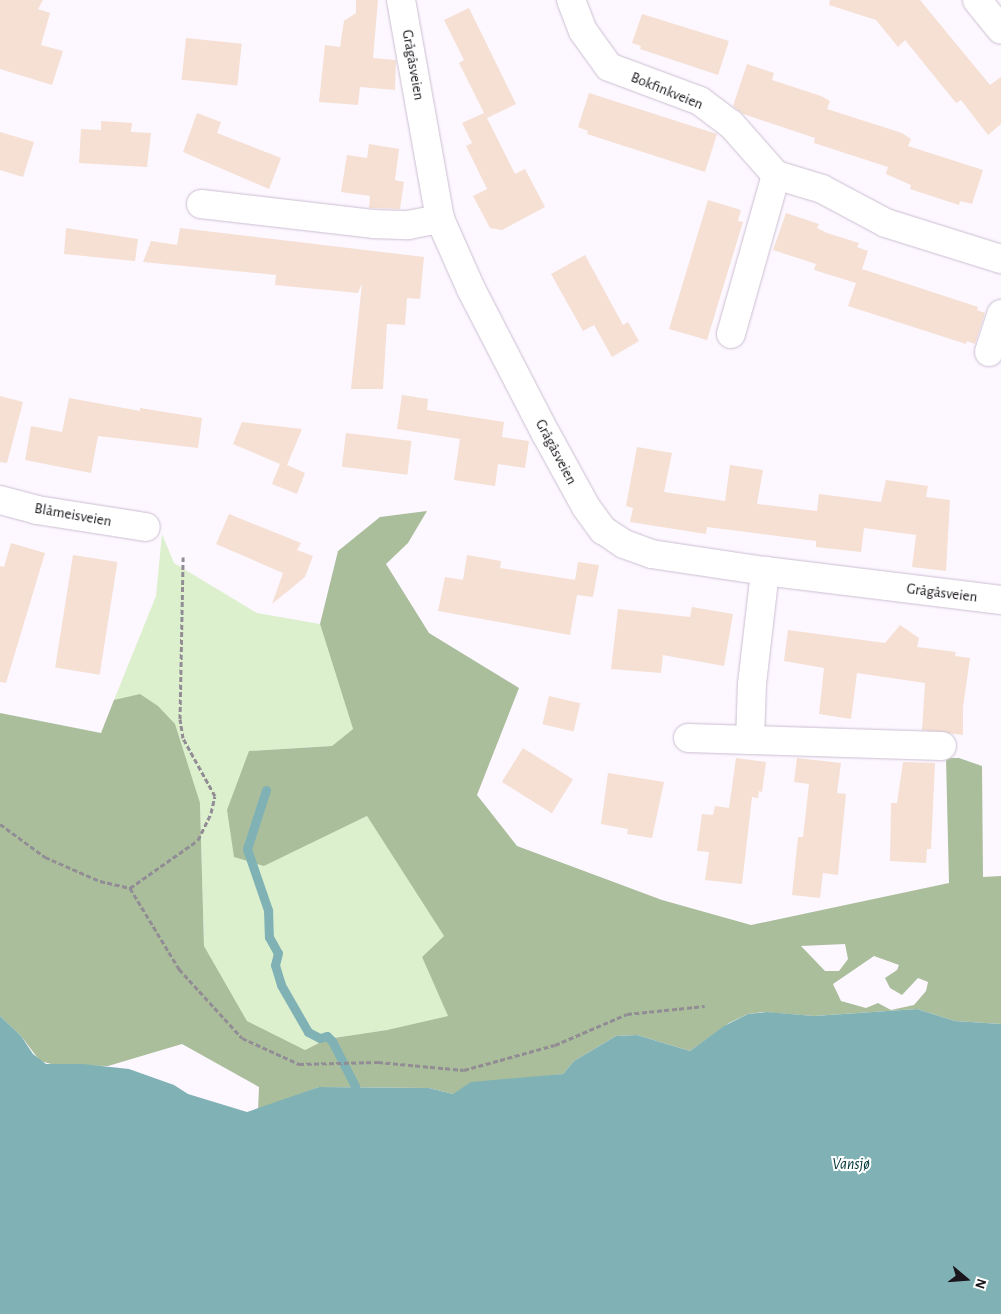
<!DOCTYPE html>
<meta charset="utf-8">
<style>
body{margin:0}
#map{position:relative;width:1001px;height:1314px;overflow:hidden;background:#fdf7ff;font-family:"Alegreya Sans",sans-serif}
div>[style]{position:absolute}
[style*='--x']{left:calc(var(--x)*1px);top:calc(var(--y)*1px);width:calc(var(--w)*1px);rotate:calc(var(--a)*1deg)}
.green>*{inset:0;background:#ddf0ce}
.forest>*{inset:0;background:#aabe9b}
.water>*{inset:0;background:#80b2b5}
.stream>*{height:9px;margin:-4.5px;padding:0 4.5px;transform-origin:4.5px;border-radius:4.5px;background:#80b2b5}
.building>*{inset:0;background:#f5e0d3;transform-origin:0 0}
.path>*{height:3px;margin-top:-1.5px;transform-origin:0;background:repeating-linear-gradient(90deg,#928d94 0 5px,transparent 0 7.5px)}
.roads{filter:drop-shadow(0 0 1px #cbbfd1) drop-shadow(0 0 1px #cbbfd1)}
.minor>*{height:28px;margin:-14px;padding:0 14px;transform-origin:14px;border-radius:14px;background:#fff}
span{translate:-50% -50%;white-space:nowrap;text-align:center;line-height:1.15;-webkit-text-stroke:4px #fff;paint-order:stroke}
.street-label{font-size:15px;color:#1a161c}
.water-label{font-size:16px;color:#013437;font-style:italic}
.north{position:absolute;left:941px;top:1254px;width:50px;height:50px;-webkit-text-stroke:4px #fff;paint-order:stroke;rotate:108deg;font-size:14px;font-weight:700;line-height:20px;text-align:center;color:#1a161c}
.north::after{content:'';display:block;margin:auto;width:18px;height:22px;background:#1a161c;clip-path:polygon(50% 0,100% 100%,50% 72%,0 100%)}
</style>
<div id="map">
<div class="green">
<i style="clip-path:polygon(162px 534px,174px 563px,257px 613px,320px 624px,353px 729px,332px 746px,249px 751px,264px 866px,367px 816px,444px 936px,422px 957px,448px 1016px,387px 1030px,327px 1039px,305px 1050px,247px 1021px,204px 946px,200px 803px,114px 700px,156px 596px)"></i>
</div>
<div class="forest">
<i style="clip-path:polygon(evenodd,427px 511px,408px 543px,386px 564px,429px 633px,519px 688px,477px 795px,517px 846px,662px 900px,751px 925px,949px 883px,946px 758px,959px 758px,982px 766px,983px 877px,1001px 876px,1001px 1024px,955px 1021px,917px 1009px,814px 1016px,763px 1012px,748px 1014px,729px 1023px,690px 1051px,637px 1035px,616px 1036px,574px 1061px,563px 1074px,467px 1085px,460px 1093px,453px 1094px,429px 1088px,319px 1087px,258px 1111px,259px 1087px,182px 1044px,108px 1066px,55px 1065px,40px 1061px,21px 1036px,0 1016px,0 713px,101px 733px,114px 700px,140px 694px,158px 706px,175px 724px,200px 803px,204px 946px,247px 1021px,305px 1050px,327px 1039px,387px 1030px,448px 1016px,422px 957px,444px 936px,367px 816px,264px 866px,234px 857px,227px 810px,249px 751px,332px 746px,353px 729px,320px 624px,338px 551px,380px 517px,427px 511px,845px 944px,848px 959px,839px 971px,825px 971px,801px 946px,845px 944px,427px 511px,874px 956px,899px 965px,897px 970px,885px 978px,890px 988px,902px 995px,918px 978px,928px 982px,926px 991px,914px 1005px,891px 1010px,878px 1003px,866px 1008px,841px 1001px,833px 984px,874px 956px)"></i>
</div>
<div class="water">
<i style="clip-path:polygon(917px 1009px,955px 1021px,1001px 1024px,1001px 1314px,0 1314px,0 1016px,21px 1036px,33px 1054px,46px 1064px,83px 1064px,129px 1069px,174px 1085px,188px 1094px,247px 1112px,319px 1087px,429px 1088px,453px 1094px,471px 1082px,563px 1074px,574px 1061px,616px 1036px,637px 1035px,690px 1051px,724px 1026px,748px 1014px,767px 1012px,814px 1016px)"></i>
</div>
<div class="stream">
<i style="--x:266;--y:790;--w:62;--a:107.9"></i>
<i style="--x:247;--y:849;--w:65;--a:71"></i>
<i style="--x:268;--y:910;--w:27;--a:88"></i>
<i style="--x:269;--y:937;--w:18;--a:61"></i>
<i style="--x:278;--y:953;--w:12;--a:104"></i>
<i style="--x:275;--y:965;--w:21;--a:73"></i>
<i style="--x:281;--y:985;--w:54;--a:60.1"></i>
<i style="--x:308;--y:1032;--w:13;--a:27"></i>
<i style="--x:320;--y:1038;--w:7;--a:-16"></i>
<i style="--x:327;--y:1036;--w:7;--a:45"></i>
<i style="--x:332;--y:1041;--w:51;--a:62.9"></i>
</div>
<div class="building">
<i style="clip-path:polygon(0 0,43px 0,38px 9px,50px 13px,41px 45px,63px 51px,52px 85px,0 69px)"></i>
<i style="clip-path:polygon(356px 0,378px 0,373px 58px,396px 60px,395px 90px,360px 87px,358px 105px,319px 102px,325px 45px,340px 47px,344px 21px,356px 13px)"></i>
<i style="clip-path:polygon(830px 0,920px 0,990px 85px,1001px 77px,1001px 124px,988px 135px,961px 100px,956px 103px,905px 40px,898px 47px,876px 20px,829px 5px)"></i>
<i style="clip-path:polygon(469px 8px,516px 104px,487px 118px,515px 174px,525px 169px,545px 207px,502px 230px,490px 228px,473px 196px,487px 189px,466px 146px,472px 143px,462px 123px,484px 113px,459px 63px,464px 60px,444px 20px)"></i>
<i style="clip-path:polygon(642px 14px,729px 41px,718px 75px,640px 49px,641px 46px,632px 43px)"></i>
<i style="left:186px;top:38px;width:56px;height:42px;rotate:6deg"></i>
<i style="clip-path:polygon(747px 64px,774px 73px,772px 80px,821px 96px,830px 101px,827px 109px,902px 133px,911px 139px,908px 146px,983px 170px,972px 204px,960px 201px,959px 205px,910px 189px,911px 185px,886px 174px,888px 167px,814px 143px,815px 138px,743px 114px,733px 106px)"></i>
<i style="clip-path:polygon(589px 93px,717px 134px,705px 172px,587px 134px,588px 131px,578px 127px)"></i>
<i style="clip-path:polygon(197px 113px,221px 122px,217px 133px,281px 158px,269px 189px,183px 152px)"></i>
<i style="clip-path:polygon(101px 121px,132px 123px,131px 132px,151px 133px,147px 167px,79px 163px,81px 129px,101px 130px)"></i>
<i style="clip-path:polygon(0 132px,34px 142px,23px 177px,0 170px)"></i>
<i style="clip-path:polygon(369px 144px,399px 149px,395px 180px,404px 182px,400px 209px,369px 208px,370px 196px,341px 192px,347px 155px,367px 158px)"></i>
<i style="clip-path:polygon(708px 200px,741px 210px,738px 221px,743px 222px,707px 340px,669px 329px)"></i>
<i style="clip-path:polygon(786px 213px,819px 224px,817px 228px,827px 233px,859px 243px,857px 247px,868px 251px,862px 269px,978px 307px,977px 310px,985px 313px,975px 344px,967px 341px,966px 344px,848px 306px,856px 283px,814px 270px,816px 264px,773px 250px)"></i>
<i style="clip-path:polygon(66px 228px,138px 239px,135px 261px,64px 254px)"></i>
<i style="clip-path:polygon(180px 228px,424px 257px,420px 299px,407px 298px,405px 325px,387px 324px,383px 389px,351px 389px,362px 283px,358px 293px,275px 285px,276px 275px,143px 262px,151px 241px,177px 245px)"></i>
<i style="clip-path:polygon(585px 255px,623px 325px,628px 322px,639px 341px,612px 357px,594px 325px,583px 331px,551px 274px)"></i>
<i style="clip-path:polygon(402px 395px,428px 399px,427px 410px,504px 422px,502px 437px,529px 441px,525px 468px,498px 464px,495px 486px,454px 480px,460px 439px,397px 429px)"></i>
<i style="clip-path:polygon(0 396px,23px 402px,7px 463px,0 462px)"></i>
<i style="clip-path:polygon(69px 398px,140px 411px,140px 408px,202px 418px,198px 448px,98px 436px,91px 473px,25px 460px,31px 426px,62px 432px)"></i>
<i style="clip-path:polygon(242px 422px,302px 429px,287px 465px,305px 473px,297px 494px,272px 484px,280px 464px,233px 444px)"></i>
<i style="left:346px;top:433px;width:66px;height:34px;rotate:7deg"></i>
<i style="clip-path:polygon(637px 447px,672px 453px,664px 492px,725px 501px,730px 465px,763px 470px,757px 504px,817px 511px,819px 494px,881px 502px,886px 480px,928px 486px,926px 497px,950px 500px,946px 571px,912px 567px,916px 535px,864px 528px,861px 552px,816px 547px,816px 541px,707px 527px,706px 534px,630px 522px,633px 508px,626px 506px)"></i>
<i style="clip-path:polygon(229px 514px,301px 543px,297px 550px,313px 556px,305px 577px,272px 604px,283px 573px,216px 544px)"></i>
<i style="clip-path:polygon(11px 543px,45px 553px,6px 683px,0 682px,0 566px,4px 567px)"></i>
<i style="left:73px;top:555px;width:45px;height:114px;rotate:9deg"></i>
<i style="clip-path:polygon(467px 555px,501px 561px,500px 568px,575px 580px,578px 562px,599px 565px,593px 597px,577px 595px,570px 635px,438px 611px,445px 577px,463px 580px)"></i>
<i style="clip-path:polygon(692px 607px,733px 614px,724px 666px,663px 655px,661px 673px,611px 669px,618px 609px,690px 617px)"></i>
<i style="clip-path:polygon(900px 625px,919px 638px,917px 647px,956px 652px,955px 656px,970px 658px,963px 707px,963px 735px,922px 730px,925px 683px,857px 673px,851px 719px,819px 714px,824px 668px,784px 661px,788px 630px,885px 643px)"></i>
<i style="left:549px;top:696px;width:32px;height:29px;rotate:13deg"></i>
<i style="left:523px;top:748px;width:59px;height:40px;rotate:32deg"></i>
<i style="clip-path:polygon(736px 758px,766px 762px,762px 792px,759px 791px,758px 798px,752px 797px,742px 884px,705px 880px,709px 852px,697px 851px,702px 814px,713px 815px,715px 806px,729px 808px)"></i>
<i style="clip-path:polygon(797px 758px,841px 763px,837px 793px,846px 794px,838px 875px,823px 873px,820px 898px,792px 895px,798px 837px,803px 837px,809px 784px,794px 782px)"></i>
<i style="clip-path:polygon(903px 762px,935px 763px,931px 849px,927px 849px,926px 863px,890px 861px,891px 803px,897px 803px)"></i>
<i style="clip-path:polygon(608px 773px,664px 782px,652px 838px,627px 834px,628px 829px,601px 824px)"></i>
</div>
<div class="path">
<i style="--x:0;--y:824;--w:56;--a:36.3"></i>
<i style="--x:45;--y:857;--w:60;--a:23.6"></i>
<i style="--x:100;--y:881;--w:31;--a:13"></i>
<i style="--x:130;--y:888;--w:95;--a:58.8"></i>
<i style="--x:179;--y:969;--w:93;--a:47.6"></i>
<i style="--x:242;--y:1038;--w:63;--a:24.5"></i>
<i style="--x:299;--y:1064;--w:79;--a:-1.5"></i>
<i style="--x:378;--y:1062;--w:86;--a:5.3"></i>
<i style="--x:464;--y:1070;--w:94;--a:-15.4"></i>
<i style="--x:555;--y:1045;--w:78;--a:-23.3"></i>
<i style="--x:627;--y:1014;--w:78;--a:-5.9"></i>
<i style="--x:130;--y:888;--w:83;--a:-35.2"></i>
<i style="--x:198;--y:840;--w:30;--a:-64"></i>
<i style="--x:211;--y:813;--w:17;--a:-77"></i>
<i style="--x:215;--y:796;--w:66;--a:-118.9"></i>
<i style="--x:183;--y:738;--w:19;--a:-99"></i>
<i style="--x:180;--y:719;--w:162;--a:-88.9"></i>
</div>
<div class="roads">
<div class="minor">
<i style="--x:401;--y:0;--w:222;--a:79.9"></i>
<i style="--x:440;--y:219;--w:77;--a:66.1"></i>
<i style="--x:471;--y:289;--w:163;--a:62.7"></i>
<i style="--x:546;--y:434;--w:83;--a:61.3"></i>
<i style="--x:586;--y:507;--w:29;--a:54"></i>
<i style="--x:603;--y:530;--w:25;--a:34"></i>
<i style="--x:624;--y:544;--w:29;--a:20"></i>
<i style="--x:651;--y:554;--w:115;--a:8.5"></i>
<i style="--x:765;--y:571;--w:238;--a:7"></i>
<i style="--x:571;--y:0;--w:33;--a:69"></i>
<i style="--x:583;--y:31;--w:44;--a:54.2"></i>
<i style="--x:609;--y:67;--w:97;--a:20.5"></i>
<i style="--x:700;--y:101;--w:39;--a:37"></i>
<i style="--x:731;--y:124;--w:68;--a:48.6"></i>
<i style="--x:776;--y:175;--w:48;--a:16.9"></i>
<i style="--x:822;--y:189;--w:72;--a:28"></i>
<i style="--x:886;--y:223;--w:121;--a:17.4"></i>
<i style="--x:977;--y:0;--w:38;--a:51"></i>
<i style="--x:201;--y:204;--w:173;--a:6.6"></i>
<i style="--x:373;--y:224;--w:35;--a:2"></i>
<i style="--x:408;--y:225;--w:33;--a:-11"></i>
<i style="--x:731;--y:334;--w:165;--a:-74.2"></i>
<i style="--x:989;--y:352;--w:40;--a:-72"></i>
<i style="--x:0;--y:500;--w:38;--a:15"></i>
<i style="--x:37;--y:510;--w:110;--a:8.9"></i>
<i style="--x:688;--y:738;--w:62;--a:1.8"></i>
<i style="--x:750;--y:740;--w:56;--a:-88"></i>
<i style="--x:752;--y:684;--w:114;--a:-83.4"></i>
<i style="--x:750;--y:740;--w:192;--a:1.8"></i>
</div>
</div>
<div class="street-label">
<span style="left:413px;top:65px;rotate:80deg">Grågåsveien</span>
<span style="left:667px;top:91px;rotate:22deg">Bokfinkveien</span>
<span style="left:556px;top:452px;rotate:62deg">Grågåsveien</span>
<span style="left:73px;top:515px;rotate:10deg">Blåmeisveien</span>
<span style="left:942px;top:593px;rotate:7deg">Grågåsveien</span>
</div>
<div class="water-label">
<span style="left:851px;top:1164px">Vansjø</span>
</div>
<div class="north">N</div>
</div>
